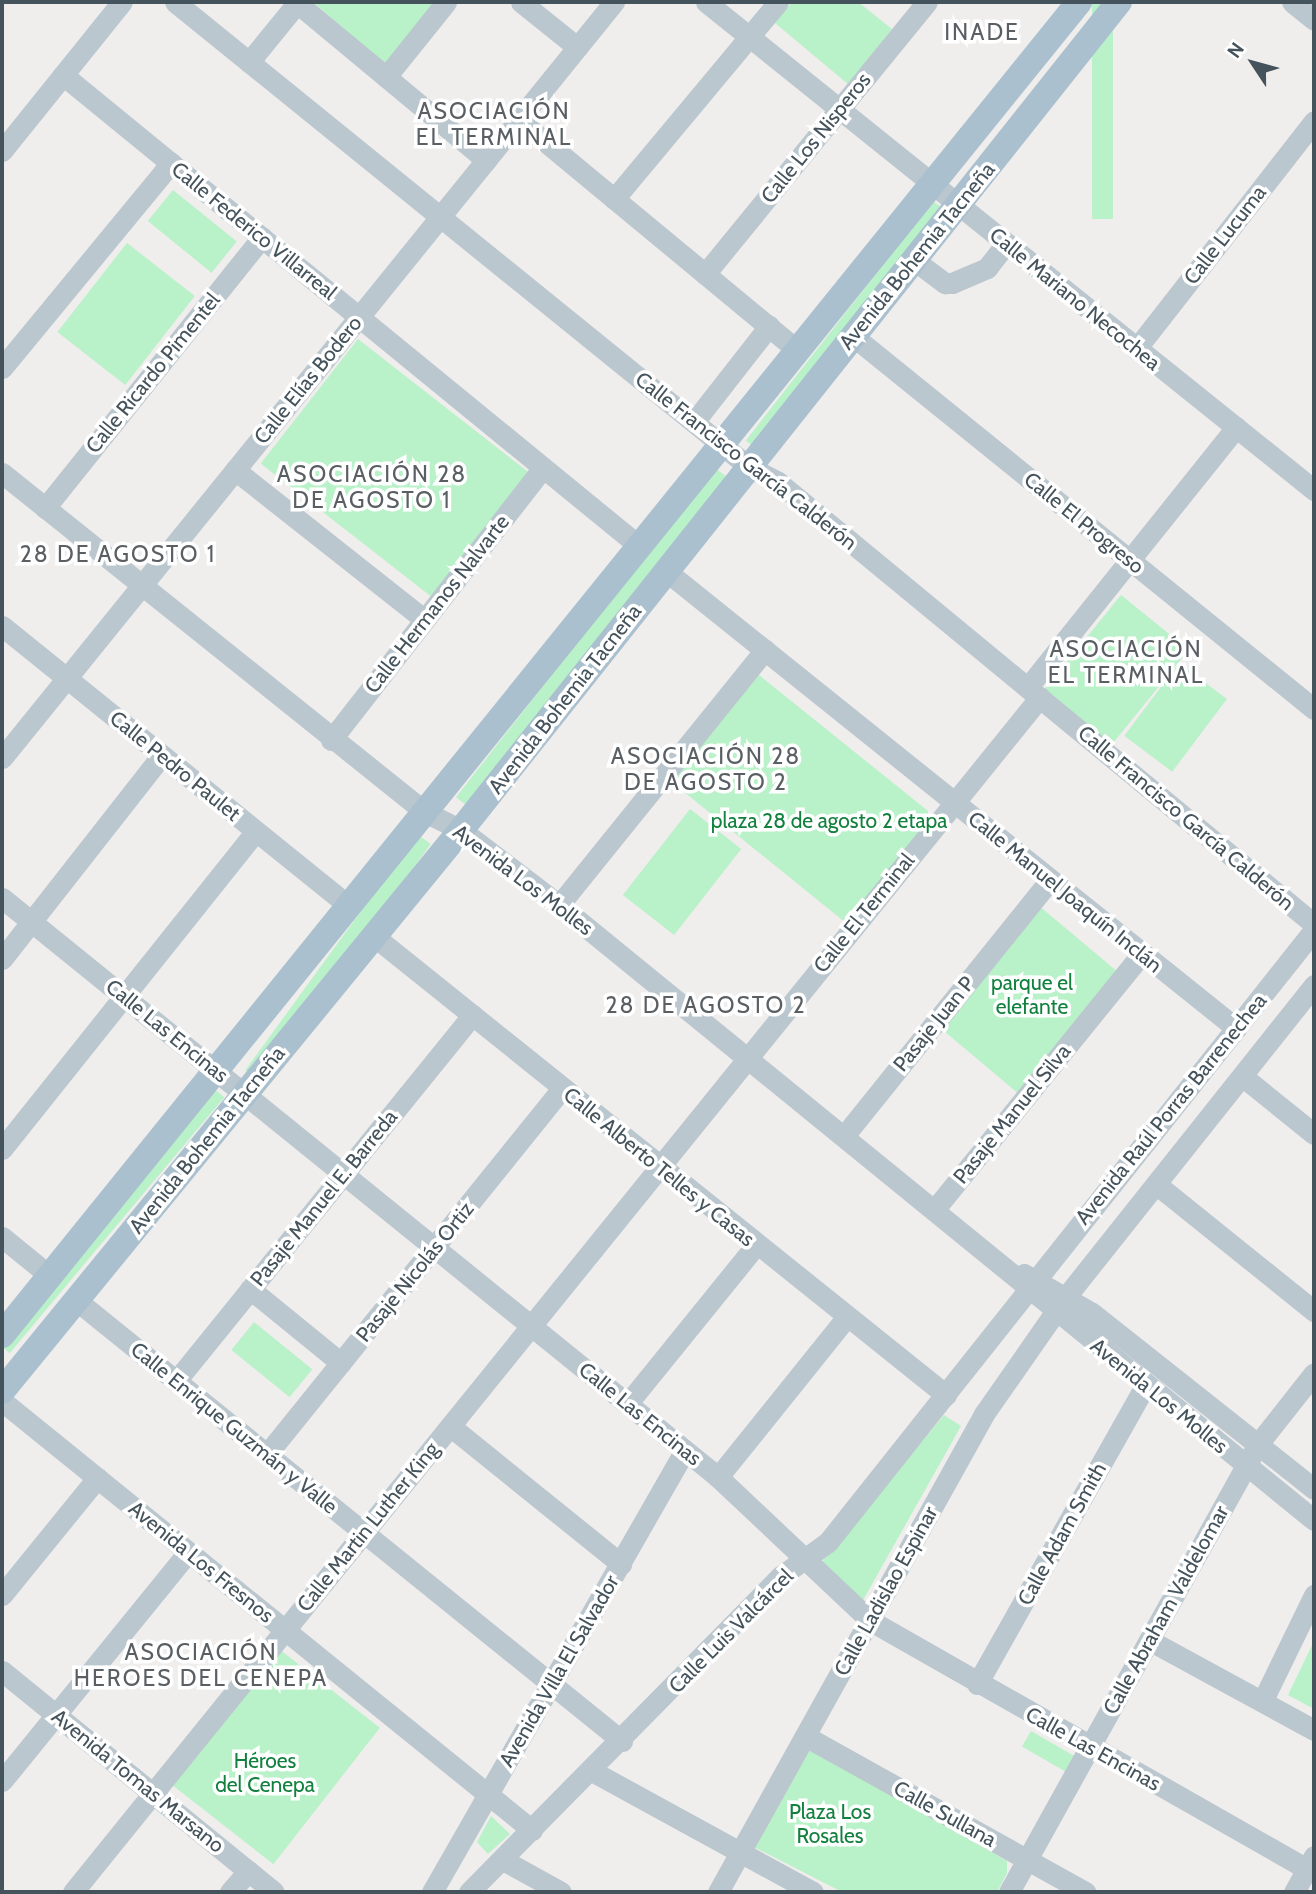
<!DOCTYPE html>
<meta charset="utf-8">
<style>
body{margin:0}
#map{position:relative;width:1316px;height:1894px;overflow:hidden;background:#f0eded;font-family:Cabin,sans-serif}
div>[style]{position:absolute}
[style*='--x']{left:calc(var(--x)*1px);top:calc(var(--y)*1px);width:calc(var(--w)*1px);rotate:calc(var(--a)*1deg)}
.green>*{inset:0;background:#b9f1c9;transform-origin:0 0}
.minor>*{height:21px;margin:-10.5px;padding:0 10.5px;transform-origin:10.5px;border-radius:10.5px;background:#bbc7ce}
.major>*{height:26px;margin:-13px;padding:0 13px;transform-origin:13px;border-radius:13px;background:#abc0ce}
span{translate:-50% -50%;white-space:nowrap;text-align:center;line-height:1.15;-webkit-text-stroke:7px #fff;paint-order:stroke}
.street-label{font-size:21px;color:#45535c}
.park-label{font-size:21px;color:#12813e}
.neighbourhood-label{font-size:23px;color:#5a5f63;letter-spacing:2px}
.frame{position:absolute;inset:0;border:4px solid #45535c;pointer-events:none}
.north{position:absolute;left:1218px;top:28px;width:70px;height:70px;-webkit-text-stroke:5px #fff;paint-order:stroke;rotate:306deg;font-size:19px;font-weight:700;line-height:28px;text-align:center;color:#45535c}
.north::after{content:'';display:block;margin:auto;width:24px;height:32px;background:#45535c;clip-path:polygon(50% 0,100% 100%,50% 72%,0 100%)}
</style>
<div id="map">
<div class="green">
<i style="clip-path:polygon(313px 2px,440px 2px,388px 67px)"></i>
<i style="clip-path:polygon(792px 2px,858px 2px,892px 29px,849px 85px,775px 23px)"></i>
<i style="left:1092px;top:2px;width:21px;height:217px"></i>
<i style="left:173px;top:190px;width:82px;height:40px;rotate:39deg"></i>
<i style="left:933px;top:201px;width:16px;height:304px;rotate:38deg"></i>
<i style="left:127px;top:243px;width:86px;height:113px;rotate:38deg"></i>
<i style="left:358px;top:339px;width:217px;height:158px;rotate:38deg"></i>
<i style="left:714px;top:467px;width:16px;height:419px;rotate:38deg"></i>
<i style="left:1121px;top:595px;width:87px;height:122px;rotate:39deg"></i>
<i style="left:1179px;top:663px;width:60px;height:91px;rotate:37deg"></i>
<i style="clip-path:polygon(754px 671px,928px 811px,927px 823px,846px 923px,668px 779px)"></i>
<i style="left:690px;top:809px;width:65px;height:109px;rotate:38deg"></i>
<i style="left:417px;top:834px;width:17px;height:292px;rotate:36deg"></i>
<i style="left:1038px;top:905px;width:107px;height:157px;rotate:40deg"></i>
<i style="left:212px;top:1087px;width:16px;height:334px;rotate:40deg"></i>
<i style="left:254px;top:1322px;width:75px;height:36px;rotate:39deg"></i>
<i style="clip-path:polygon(944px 1415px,961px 1426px,862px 1602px,820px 1564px)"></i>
<i style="clip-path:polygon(1314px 1641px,1314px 1709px,1288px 1695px)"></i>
<i style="left:279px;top:1649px;width:128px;height:173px;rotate:38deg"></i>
<i style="left:1031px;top:1731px;width:51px;height:18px;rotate:30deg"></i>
<i style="clip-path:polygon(808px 1749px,1007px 1861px,1007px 1873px,997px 1892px,842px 1892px,752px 1846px)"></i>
<i style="clip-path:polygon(491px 1816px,510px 1834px,488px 1854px,477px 1842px)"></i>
</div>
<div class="minor">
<i style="--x:175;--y:2;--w:739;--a:39.01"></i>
<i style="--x:749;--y:467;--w:33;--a:27"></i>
<i style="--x:778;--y:482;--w:695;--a:39.51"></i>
<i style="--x:521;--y:2;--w:72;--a:38.8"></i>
<i style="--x:706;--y:2;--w:780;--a:38.75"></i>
<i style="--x:1292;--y:2;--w:28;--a:39"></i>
<i style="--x:297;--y:3;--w:246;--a:39.7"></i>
<i style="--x:249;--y:62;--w:77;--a:-50.8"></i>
<i style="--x:63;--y:75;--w:744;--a:39.27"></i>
<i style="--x:386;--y:77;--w:96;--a:-51.3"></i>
<i style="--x:519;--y:120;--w:361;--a:39.6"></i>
<i style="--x:2;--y:151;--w:191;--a:-51.2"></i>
<i style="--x:614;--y:199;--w:256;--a:-50.2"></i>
<i style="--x:914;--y:260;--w:39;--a:37"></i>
<i style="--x:945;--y:283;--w:7;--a:0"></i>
<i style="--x:952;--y:283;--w:38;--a:-23"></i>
<i style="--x:987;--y:268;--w:31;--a:-52"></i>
<i style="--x:705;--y:274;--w:351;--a:-50.8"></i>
<i style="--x:853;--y:336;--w:593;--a:38.98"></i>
<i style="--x:1136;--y:349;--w:289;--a:-52"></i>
<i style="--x:2;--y:368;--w:266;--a:-50.5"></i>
<i style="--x:694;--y:422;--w:122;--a:-52"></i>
<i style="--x:235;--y:470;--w:241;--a:38.3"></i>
<i style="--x:2;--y:473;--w:542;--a:38.71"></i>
<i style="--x:425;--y:812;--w:40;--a:26.6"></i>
<i style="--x:461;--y:830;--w:123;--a:37.4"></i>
<i style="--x:559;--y:905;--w:974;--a:39.17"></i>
<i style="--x:45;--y:508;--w:347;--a:-51.3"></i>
<i style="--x:666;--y:571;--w:731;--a:38.72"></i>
<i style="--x:2;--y:626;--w:446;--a:38.9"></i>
<i style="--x:1028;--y:687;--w:333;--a:-51.3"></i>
<i style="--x:331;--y:740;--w:345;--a:-52.1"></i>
<i style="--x:2;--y:758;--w:973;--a:-51.01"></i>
<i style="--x:2;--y:898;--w:921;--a:38.96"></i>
<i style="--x:718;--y:1477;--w:210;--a:43.3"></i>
<i style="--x:871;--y:1621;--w:510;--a:29.63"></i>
<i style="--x:559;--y:905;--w:328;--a:-51.1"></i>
<i style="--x:375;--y:937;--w:732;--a:38.73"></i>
<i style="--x:2;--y:959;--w:259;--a:-51.9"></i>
<i style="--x:1242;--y:1076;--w:92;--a:38.9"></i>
<i style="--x:844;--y:1136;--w:329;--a:-51.2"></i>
<i style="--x:2;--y:1149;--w:406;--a:-51.4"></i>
<i style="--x:1156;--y:1184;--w:203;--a:38.8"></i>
<i style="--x:935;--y:1209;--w:329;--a:-51"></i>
<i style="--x:2;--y:1237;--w:62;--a:39.1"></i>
<i style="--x:1024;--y:1274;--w:78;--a:29.8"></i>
<i style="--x:1092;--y:1313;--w:283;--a:38.4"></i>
<i style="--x:250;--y:1289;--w:117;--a:39.1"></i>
<i style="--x:76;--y:1300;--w:702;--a:38.93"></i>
<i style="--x:176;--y:1381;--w:471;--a:-51"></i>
<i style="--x:2;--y:1401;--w:682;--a:38.99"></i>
<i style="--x:628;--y:1403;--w:203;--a:-51"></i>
<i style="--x:450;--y:1426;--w:220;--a:38.9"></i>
<i style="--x:267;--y:1454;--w:469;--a:-51.1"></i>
<i style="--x:718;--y:1477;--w:204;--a:-51.2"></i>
<i style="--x:2;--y:1595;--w:151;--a:-50.9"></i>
<i style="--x:1149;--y:1640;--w:188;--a:28.6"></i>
<i style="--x:2;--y:1671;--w:350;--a:39.1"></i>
<i style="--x:977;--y:1684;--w:344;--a:-60.6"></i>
<i style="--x:1263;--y:1700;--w:117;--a:-64.1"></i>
<i style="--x:805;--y:1736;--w:321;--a:29.1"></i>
<i style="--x:590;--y:1770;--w:254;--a:28.7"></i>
<i style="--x:2;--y:1781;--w:295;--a:-50.9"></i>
<i style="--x:503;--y:1860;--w:66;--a:28.9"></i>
<i style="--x:73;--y:1892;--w:1537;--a:-51.02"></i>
<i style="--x:230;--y:1892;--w:28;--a:-49"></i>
<i style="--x:432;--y:1892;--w:509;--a:-60.21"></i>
<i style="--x:469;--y:1892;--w:444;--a:-45.4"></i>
<i style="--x:781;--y:1576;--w:58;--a:-35.9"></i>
<i style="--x:828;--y:1542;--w:781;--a:-51.55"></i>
<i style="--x:718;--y:1892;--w:547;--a:-60.9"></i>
<i style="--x:984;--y:1414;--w:141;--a:-55.1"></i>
<i style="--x:1065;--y:1298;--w:400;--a:-51.5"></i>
<i style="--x:1009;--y:1892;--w:513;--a:-60.93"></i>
<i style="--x:1258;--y:1444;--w:90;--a:-51.7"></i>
<i style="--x:1294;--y:1892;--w:41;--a:-60.9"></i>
</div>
<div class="major">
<i style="--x:2;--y:1335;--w:1714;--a:-51.06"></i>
<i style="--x:2;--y:1391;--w:725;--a:-50.71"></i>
<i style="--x:461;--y:830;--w:1058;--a:-51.53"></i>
</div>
<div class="street-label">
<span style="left:816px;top:138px;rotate:-51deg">Calle Los Nisperos</span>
<span style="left:254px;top:231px;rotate:39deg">Calle Federico Villarreal</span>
<span style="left:1225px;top:235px;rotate:-52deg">Calle Lucuma</span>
<span style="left:917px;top:256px;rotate:-51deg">Avenida Bohemia Tacneña</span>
<span style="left:1075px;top:299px;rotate:39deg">Calle Mariano Necochea</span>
<span style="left:153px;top:373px;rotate:-51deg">Calle Ricardo Pimentel</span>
<span style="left:308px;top:380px;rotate:-51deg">Calle Elías Bodero</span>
<span style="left:746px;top:461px;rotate:38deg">Calle Francisco García Calderón</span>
<span style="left:1084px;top:523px;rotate:39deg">Calle El Progreso</span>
<span style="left:437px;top:604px;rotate:-52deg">Calle Hermanos Nalvarte</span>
<span style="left:565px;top:699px;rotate:-52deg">Avenida Bohemia Tacneña</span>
<span style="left:175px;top:766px;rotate:39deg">Calle Pedro Paulet</span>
<span style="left:1186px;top:818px;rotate:40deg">Calle Francisco García Calderón</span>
<span style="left:523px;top:880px;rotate:37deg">Avenida Los Molles</span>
<span style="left:1065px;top:892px;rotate:39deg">Calle Manuel Joaquín Inclán</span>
<span style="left:864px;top:913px;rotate:-51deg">Calle El Terminal</span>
<span style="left:934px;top:1024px;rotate:-51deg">Pasaje Juan P</span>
<span style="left:167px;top:1031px;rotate:39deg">Calle Las Encinas</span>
<span style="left:1171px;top:1109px;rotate:-51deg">Avenida Raúl Porras Barrenechea</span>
<span style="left:1012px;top:1114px;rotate:-51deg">Pasaje Manuel Silva</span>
<span style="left:207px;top:1140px;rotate:-51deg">Avenida Bohemia Tacneña</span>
<span style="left:659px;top:1167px;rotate:39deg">Calle Alberto Telles y Casas</span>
<span style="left:324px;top:1198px;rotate:-51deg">Pasaje Manuel E. Barreda</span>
<span style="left:415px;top:1272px;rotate:-51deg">Pasaje Nicolás Ortiz</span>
<span style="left:1159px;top:1396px;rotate:39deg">Avenida Los Molles</span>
<span style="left:640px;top:1414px;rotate:39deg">Calle Las Encinas</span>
<span style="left:234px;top:1428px;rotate:39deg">Calle Enrique Guzmán y Valle</span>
<span style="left:368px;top:1527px;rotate:-51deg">Calle Martin Luther King</span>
<span style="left:1062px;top:1534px;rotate:-61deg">Calle Adam Smith</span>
<span style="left:201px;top:1562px;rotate:39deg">Avenida Los Fresnos</span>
<span style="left:886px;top:1591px;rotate:-61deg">Calle Ladislao Espinar</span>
<span style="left:1166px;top:1610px;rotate:-61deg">Calle Abraham Valdelomar</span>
<span style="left:731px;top:1631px;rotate:-45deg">Calle Luis Valcárcel</span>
<span style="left:559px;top:1671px;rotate:-60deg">Avenida Villa El Salvador</span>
<span style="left:1093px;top:1749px;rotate:29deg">Calle Las Encinas</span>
<span style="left:138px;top:1781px;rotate:39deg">Avenida Tomas Marsano</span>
<span style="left:945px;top:1814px;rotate:29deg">Calle Sullana</span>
</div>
<div class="park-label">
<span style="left:829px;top:821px">plaza 28 de agosto 2 etapa</span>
<span style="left:1032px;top:995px">parque el<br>elefante</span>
<span style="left:265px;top:1773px">Héroes<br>del Cenepa</span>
<span style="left:830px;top:1824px">Plaza Los<br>Rosales</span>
</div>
<div class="neighbourhood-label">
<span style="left:982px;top:32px">INADE</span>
<span style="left:494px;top:124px">ASOCIACIÓN<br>EL TERMINAL</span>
<span style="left:372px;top:487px">ASOCIACIÓN 28<br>DE AGOSTO 1</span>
<span style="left:118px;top:554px">28 DE AGOSTO 1</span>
<span style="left:1126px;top:662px">ASOCIACIÓN<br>EL TERMINAL</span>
<span style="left:706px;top:769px">ASOCIACIÓN 28<br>DE AGOSTO 2</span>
<span style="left:706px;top:1005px">28 DE AGOSTO 2</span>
<span style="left:201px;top:1665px">ASOCIACIÓN<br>HEROES DEL CENEPA</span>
</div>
<div class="frame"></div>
<div class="north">N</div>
</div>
